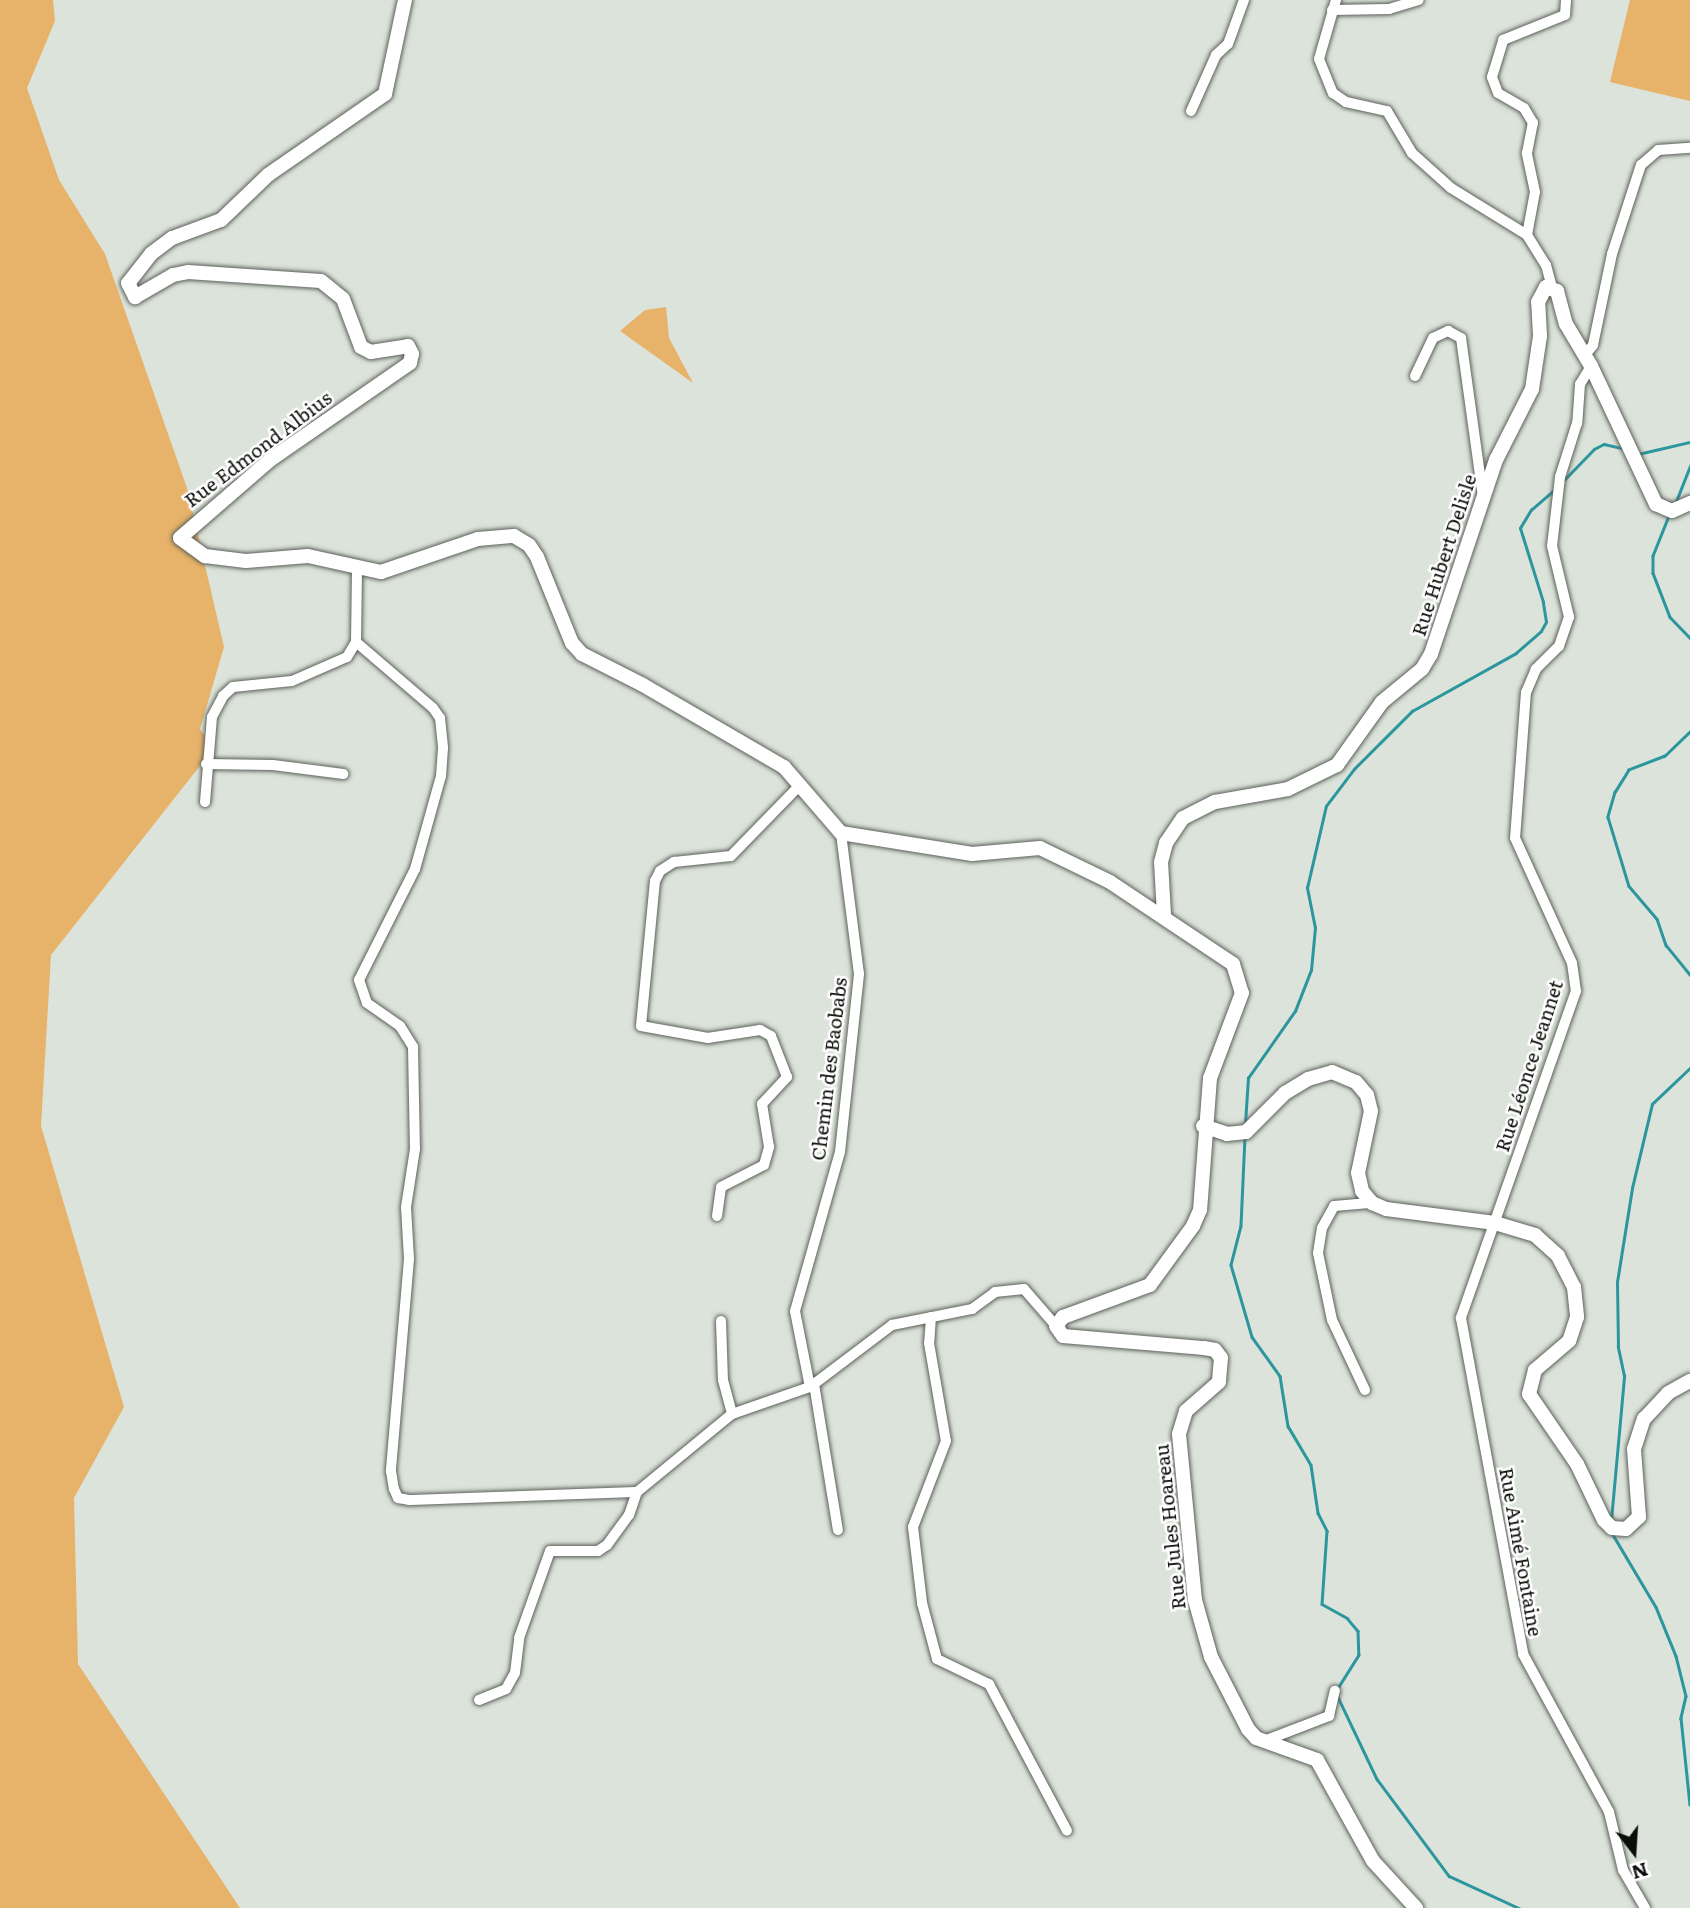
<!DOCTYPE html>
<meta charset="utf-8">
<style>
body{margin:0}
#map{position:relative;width:1690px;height:1908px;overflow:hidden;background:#dce3da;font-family:Literata,serif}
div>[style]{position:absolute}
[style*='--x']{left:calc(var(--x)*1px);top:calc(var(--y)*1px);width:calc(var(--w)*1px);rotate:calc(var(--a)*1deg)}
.green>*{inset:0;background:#e7b269}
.stream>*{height:2.5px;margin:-1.25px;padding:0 1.25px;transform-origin:1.25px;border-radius:1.25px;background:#2c969f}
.roads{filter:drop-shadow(0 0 2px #5b6159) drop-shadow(0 0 2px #5b6159)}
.minor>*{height:10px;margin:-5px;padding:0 5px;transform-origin:5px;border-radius:5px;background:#fff}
.major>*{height:14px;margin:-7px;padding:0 7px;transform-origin:7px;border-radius:7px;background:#fff}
span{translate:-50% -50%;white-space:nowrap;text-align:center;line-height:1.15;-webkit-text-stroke:5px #fff;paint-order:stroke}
.street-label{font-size:19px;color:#0b0d0a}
.north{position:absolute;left:1599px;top:1817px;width:70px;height:70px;-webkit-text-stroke:5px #fff;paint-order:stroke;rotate:163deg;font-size:19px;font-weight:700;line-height:28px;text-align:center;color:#0b0d0a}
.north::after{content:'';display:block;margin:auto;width:24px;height:32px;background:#0b0d0a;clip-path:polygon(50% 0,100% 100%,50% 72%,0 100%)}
</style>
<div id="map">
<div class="green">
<i style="clip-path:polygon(0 0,53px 0,55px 21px,27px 88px,59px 180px,105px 254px,187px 488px,224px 647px,200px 729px,214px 748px,51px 955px,41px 1126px,124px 1407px,74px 1498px,78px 1664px,240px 1908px,0 1908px)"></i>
<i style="clip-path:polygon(1630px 0,1690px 0,1690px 101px,1610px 82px)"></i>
<i style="clip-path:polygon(666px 307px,669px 338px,693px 383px,620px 331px,645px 310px)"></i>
</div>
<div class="stream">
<i style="--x:1638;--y:454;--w:53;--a:-13"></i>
<i style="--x:1564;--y:480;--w:43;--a:-45.9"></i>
<i style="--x:1594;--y:449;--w:11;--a:-27"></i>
<i style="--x:1604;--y:444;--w:18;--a:13"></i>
<i style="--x:1675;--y:504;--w:41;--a:-68.5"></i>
<i style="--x:1669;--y:516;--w:43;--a:111.8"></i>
<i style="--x:1653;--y:556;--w:17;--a:90"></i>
<i style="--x:1653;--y:573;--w:47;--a:68.9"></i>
<i style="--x:1670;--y:617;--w:29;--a:46"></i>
<i style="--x:1690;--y:732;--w:35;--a:136"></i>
<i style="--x:1665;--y:756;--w:39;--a:159"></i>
<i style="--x:1629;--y:770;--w:26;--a:122"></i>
<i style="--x:1615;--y:792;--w:26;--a:106"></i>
<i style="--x:1608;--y:817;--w:72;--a:73.1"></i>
<i style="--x:1629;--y:886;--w:43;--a:49.7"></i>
<i style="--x:1657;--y:919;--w:28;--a:71"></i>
<i style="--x:1666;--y:945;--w:38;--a:51"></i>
<i style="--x:1245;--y:1124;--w:46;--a:-86.3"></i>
<i style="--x:1248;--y:1078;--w:82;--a:-55"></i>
<i style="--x:1295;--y:1011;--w:44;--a:-68.7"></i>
<i style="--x:1311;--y:970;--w:42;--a:-84.6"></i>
<i style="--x:1315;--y:928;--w:41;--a:-101.3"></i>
<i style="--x:1307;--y:888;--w:84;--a:-77"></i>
<i style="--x:1326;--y:806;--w:46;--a:-52.9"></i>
<i style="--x:1354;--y:769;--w:82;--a:-45"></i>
<i style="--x:1412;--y:711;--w:119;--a:-29.1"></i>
<i style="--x:1516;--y:653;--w:33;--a:-41"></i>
<i style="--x:1541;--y:631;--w:10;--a:-61"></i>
<i style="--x:1546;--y:622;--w:20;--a:-99"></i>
<i style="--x:1543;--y:602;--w:77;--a:-107.3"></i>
<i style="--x:1520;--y:528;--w:21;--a:-59"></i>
<i style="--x:1531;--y:510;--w:32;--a:-41"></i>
<i style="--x:1245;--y:1137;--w:89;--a:92.6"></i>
<i style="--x:1241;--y:1226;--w:40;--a:104.4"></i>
<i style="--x:1231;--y:1265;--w:75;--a:73.7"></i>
<i style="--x:1252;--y:1337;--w:48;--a:54.3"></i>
<i style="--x:1280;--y:1376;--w:51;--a:80.9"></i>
<i style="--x:1288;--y:1426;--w:45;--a:59.5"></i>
<i style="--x:1311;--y:1465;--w:49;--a:81.7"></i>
<i style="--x:1318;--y:1513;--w:20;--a:63"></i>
<i style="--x:1327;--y:1531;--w:73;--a:93.9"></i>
<i style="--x:1322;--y:1604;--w:29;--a:29"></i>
<i style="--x:1347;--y:1618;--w:17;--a:50"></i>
<i style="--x:1358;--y:1631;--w:24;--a:88"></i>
<i style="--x:1359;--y:1655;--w:41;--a:122.2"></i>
<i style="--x:1611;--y:1520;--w:145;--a:-84.8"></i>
<i style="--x:1624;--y:1376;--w:30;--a:-102"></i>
<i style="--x:1618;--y:1347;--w:65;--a:-90.9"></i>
<i style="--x:1617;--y:1282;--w:95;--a:-80.9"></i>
<i style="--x:1632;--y:1188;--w:86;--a:-76.6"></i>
<i style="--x:1652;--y:1104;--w:52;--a:-43.5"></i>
<i style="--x:1612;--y:1533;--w:86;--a:59.3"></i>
<i style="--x:1656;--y:1607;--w:53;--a:67.8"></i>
<i style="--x:1676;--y:1656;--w:41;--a:76"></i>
<i style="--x:1686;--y:1696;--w:23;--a:103"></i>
<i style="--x:1681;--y:1718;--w:87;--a:84.1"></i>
<i style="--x:1338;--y:1697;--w:91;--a:64.6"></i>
<i style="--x:1377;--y:1779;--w:121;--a:53.4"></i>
<i style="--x:1449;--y:1876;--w:77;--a:24.6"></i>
</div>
<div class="roads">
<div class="minor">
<i style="--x:1336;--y:0;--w:61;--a:106.1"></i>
<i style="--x:1319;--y:59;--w:37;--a:68"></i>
<i style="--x:1333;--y:93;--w:16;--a:35"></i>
<i style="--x:1346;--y:102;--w:42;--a:12.4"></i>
<i style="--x:1387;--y:111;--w:49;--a:59.2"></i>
<i style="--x:1412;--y:153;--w:52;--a:41.9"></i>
<i style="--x:1451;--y:188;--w:89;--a:31.7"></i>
<i style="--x:1527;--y:235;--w:36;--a:58"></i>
<i style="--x:1546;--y:265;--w:23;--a:75"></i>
<i style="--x:1332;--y:10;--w:57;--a:-1"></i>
<i style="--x:1389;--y:9;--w:31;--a:-17"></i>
<i style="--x:1191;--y:111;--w:61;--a:-65.9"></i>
<i style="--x:1216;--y:55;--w:16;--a:-43"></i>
<i style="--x:1228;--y:44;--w:47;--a:-70"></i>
<i style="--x:1527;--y:235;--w:44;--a:-79.5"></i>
<i style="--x:1535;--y:192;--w:40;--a:-102"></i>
<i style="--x:1527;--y:153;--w:31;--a:-79"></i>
<i style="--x:1533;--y:123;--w:17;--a:-121"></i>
<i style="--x:1524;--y:108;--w:30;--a:-150"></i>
<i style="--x:1498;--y:93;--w:17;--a:-111"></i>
<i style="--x:1492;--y:77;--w:39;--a:-73"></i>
<i style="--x:1503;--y:40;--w:67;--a:-22"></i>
<i style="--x:1565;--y:15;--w:15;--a:-86"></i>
<i style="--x:1585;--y:355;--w:13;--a:-51"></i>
<i style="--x:1593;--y:345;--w:93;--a:-78.2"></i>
<i style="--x:1612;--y:254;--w:94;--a:-72"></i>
<i style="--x:1641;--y:165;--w:23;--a:-41"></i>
<i style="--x:1658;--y:150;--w:32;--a:-4"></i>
<i style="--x:1591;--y:366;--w:21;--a:121"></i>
<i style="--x:1580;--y:384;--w:39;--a:94"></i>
<i style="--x:1577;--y:423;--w:57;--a:107.5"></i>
<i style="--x:1560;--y:477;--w:69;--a:96.6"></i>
<i style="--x:1552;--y:546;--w:73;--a:76.5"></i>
<i style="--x:1569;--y:617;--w:31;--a:109"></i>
<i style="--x:1559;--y:646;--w:33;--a:135"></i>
<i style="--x:1536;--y:669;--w:25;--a:113"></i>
<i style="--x:1526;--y:692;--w:146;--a:94.3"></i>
<i style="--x:1515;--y:838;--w:137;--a:65.5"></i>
<i style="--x:1572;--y:963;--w:28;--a:82"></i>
<i style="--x:1576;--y:991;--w:347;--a:109.4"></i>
<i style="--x:1461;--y:1318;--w:342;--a:79.5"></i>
<i style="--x:1523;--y:1654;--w:180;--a:61.4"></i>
<i style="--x:1609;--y:1812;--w:60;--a:76.4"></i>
<i style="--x:1623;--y:1870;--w:44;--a:59.9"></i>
<i style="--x:1415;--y:376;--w:42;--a:-64.7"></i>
<i style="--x:1433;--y:338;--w:17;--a:-25"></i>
<i style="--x:1448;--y:331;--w:15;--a:28"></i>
<i style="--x:1461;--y:338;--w:160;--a:82.1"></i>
<i style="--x:356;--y:642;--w:101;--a:40.6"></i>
<i style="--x:433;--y:708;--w:12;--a:55"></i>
<i style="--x:440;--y:718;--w:30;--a:84"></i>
<i style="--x:443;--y:748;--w:28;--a:94"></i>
<i style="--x:441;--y:776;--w:97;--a:105.6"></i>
<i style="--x:415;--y:869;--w:124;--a:116.8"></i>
<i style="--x:359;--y:980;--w:24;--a:71"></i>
<i style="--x:367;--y:1003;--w:40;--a:34.9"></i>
<i style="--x:400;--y:1026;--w:25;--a:58"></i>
<i style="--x:413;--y:1047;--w:102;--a:88.9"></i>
<i style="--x:415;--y:1149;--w:59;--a:98.8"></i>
<i style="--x:406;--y:1207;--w:52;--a:86.7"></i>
<i style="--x:409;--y:1259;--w:213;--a:94.9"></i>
<i style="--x:391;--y:1471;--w:18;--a:81"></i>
<i style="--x:394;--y:1489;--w:10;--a:66"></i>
<i style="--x:398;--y:1498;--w:11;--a:10"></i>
<i style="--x:409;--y:1500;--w:228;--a:-2"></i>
<i style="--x:206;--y:764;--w:67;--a:0.9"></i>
<i style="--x:273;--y:765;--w:71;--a:7.3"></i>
<i style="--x:205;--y:802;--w:85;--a:-85.3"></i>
<i style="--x:212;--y:717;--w:24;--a:-62"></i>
<i style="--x:223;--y:696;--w:13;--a:-42"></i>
<i style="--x:233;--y:687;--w:59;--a:-5.8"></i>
<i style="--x:292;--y:681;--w:60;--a:-23.6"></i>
<i style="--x:347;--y:657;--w:17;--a:-59"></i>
<i style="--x:356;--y:642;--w:76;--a:-89.2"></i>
<i style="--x:717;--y:1216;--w:29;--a:-82"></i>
<i style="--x:721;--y:1187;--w:48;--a:-27.1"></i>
<i style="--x:764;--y:1165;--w:19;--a:-74"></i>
<i style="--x:769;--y:1147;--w:44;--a:-99.2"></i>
<i style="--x:762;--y:1104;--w:37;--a:-47"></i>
<i style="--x:787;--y:1077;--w:44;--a:-111.3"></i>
<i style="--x:771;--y:1036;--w:13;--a:-151"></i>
<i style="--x:760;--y:1030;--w:53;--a:171.3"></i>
<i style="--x:708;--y:1038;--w:68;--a:-169.8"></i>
<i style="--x:641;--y:1026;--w:146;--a:-84.5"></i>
<i style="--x:655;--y:881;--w:11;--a:-63"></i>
<i style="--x:660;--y:871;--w:17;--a:-33"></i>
<i style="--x:674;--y:862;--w:57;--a:-6"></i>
<i style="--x:731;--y:856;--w:100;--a:-45.8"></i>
<i style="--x:931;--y:1317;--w:26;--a:94"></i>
<i style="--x:929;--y:1343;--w:99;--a:80.2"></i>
<i style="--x:946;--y:1441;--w:92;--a:111"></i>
<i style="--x:913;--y:1527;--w:77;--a:83.2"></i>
<i style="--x:922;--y:1603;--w:58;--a:75"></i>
<i style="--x:937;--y:1659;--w:58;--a:25.7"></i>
<i style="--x:989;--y:1684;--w:166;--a:62"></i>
<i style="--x:721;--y:1321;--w:59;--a:88.1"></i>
<i style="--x:723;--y:1380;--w:35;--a:75"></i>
<i style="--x:814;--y:1384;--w:148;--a:80.7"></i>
<i style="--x:810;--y:1387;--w:77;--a:-101.2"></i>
<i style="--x:795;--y:1311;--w:165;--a:-74.2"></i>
<i style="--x:840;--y:1152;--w:179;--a:-83.9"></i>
<i style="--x:859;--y:974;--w:142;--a:-97.3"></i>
<i style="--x:1365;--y:1390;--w:77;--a:-115.2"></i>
<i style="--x:1332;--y:1320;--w:68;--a:-101.8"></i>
<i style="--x:1318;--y:1253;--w:25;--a:-81"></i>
<i style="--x:1322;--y:1228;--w:25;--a:-61"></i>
<i style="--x:1334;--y:1206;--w:38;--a:-5"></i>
<i style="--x:479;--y:1700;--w:29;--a:-22"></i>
<i style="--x:506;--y:1689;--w:18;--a:-61"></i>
<i style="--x:515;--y:1673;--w:35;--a:-83"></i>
<i style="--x:519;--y:1638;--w:92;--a:-70.4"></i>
<i style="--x:550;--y:1551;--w:48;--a:0"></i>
<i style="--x:598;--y:1551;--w:11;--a:-34"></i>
<i style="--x:607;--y:1545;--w:37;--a:-54"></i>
<i style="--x:629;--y:1515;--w:24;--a:-71"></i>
<i style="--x:637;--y:1492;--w:123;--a:-39.4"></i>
<i style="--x:732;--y:1414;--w:83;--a:-19.1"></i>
<i style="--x:810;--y:1387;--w:103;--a:-37.1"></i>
<i style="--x:892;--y:1325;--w:82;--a:-11.3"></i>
<i style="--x:972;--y:1309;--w:29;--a:-36"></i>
<i style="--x:995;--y:1292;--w:29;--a:-6"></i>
<i style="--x:1024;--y:1289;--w:49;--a:49.1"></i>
<i style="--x:1264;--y:1741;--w:70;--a:-21"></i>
<i style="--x:1329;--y:1716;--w:26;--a:-77"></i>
</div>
<div class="major">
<i style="--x:405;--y:0;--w:96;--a:102"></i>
<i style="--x:385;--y:94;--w:142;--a:145.3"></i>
<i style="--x:268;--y:175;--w:65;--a:136.2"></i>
<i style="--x:221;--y:220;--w:52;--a:159.8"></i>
<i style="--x:172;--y:238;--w:26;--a:143"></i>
<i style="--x:151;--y:254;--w:37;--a:128"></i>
<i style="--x:128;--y:283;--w:16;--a:63"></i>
<i style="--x:135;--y:297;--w:44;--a:-30.1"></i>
<i style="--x:173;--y:275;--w:15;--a:-11"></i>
<i style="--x:188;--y:272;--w:133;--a:3.9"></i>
<i style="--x:321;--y:281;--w:28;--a:39"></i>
<i style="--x:343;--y:299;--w:51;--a:69.4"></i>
<i style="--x:361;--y:347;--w:11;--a:27"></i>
<i style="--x:371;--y:352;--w:37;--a:-9"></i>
<i style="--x:408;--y:346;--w:9;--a:63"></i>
<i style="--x:412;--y:354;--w:9;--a:103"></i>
<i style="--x:410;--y:363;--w:170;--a:145.3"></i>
<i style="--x:270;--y:460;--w:119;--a:139.1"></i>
<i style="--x:180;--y:538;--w:31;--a:36"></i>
<i style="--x:205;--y:556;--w:41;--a:7"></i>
<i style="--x:246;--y:561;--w:62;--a:-4.6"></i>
<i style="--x:308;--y:556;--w:75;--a:12.4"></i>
<i style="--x:381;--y:572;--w:102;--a:-18.8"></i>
<i style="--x:478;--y:539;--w:36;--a:-5"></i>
<i style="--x:514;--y:536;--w:17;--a:31"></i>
<i style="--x:529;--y:545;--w:14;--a:56"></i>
<i style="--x:537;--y:557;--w:93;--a:67.9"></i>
<i style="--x:572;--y:643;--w:15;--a:48"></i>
<i style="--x:582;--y:654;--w:68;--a:26.9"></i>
<i style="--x:643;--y:685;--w:163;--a:30.2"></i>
<i style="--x:784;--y:767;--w:87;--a:49.2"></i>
<i style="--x:841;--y:833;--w:133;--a:9.1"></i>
<i style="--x:972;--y:854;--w:68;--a:-5"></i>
<i style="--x:1040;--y:848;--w:78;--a:25.9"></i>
<i style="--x:1110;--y:882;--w:148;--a:33.7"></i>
<i style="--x:1233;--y:964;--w:30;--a:73"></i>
<i style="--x:1242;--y:993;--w:91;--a:110.6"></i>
<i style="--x:1210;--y:1078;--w:132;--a:94.3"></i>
<i style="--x:1200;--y:1210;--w:17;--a:114"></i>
<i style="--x:1193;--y:1226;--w:73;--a:126.1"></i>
<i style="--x:1150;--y:1285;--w:93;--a:159.8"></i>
<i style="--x:1063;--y:1317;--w:11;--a:128"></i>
<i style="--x:1056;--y:1326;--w:12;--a:55"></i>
<i style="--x:1063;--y:1336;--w:142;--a:4.9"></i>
<i style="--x:1204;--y:1348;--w:11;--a:10"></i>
<i style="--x:1215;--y:1350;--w:10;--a:53"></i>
<i style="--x:1221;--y:1358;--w:24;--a:95"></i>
<i style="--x:1219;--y:1382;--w:44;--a:138.7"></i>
<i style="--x:1186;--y:1411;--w:24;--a:107"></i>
<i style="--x:1179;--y:1434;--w:167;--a:84.5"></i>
<i style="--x:1195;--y:1600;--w:59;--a:74.3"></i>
<i style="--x:1211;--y:1657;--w:81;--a:62.8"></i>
<i style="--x:1248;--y:1729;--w:12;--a:48"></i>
<i style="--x:1256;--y:1738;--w:65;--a:19.8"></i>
<i style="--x:1317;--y:1760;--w:115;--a:61"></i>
<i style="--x:1373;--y:1861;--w:64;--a:47.5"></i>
<i style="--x:1164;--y:915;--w:53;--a:-93.2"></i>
<i style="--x:1161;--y:862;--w:20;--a:-75"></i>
<i style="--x:1166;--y:843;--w:30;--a:-56"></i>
<i style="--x:1183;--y:818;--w:36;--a:-27"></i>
<i style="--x:1215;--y:802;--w:74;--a:-10.1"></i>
<i style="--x:1288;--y:789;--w:55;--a:-26.1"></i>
<i style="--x:1337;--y:765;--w:77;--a:-54.5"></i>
<i style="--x:1382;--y:702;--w:52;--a:-39.5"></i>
<i style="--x:1422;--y:669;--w:17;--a:-59"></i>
<i style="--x:1431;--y:654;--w:205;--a:-71.5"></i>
<i style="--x:1496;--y:460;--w:80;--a:-63.1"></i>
<i style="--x:1532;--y:389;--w:54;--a:-81.4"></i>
<i style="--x:1540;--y:336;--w:34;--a:-93"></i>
<i style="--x:1538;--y:302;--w:17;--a:-62"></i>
<i style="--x:1546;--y:287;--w:12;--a:20"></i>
<i style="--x:1557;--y:291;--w:34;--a:75"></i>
<i style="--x:1566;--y:324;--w:49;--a:59.2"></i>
<i style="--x:1591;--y:366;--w:153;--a:64.8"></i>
<i style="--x:1656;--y:504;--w:17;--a:24"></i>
<i style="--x:1672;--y:511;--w:20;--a:-24"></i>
<i style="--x:1203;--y:1126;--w:25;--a:18"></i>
<i style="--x:1227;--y:1134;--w:19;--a:-6"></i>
<i style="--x:1246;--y:1132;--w:55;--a:-45"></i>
<i style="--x:1285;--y:1093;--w:27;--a:-31"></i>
<i style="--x:1308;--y:1079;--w:25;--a:-16"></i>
<i style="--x:1332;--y:1072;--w:26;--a:23"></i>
<i style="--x:1356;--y:1082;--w:17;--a:50"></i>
<i style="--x:1367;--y:1095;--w:16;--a:76"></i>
<i style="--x:1371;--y:1111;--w:63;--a:101.8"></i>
<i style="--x:1358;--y:1173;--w:18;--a:77"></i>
<i style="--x:1362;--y:1191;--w:16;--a:50"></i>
<i style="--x:1372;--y:1203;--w:15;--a:23"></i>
<i style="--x:1386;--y:1209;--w:110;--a:7.3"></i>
<i style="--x:1495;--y:1223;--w:42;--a:16.7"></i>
<i style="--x:1535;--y:1235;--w:31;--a:42"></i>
<i style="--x:1558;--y:1256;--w:35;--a:63"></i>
<i style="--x:1574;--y:1287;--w:30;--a:84"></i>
<i style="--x:1577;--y:1317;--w:25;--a:108"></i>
<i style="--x:1569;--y:1341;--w:45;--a:139.5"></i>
<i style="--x:1535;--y:1370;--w:25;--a:104"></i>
<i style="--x:1529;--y:1394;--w:85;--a:55.6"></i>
<i style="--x:1577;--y:1464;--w:62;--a:64.3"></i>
<i style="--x:1604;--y:1520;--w:11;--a:45"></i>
<i style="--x:1612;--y:1528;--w:14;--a:4"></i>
<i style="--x:1626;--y:1529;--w:18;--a:-43"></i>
<i style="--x:1639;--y:1517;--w:68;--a:-94.2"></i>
<i style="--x:1634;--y:1449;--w:32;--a:-72"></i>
<i style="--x:1644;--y:1419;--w:35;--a:-47"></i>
<i style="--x:1668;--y:1393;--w:25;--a:-29"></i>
</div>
</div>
<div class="street-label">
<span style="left:258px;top:449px;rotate:-37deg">Rue Edmond Albius</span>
<span style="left:1444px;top:555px;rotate:-72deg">Rue Hubert Delisle</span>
<span style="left:1529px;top:1066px;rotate:-72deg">Rue Léonce Jeannet</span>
<span style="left:829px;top:1069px;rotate:-83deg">Chemin des Baobabs</span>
<span style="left:1170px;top:1527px;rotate:-96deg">Rue Jules Hoareau</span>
<span style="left:1521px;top:1552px;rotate:80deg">Rue Aimé Fontaine</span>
</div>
<div class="north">N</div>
</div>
